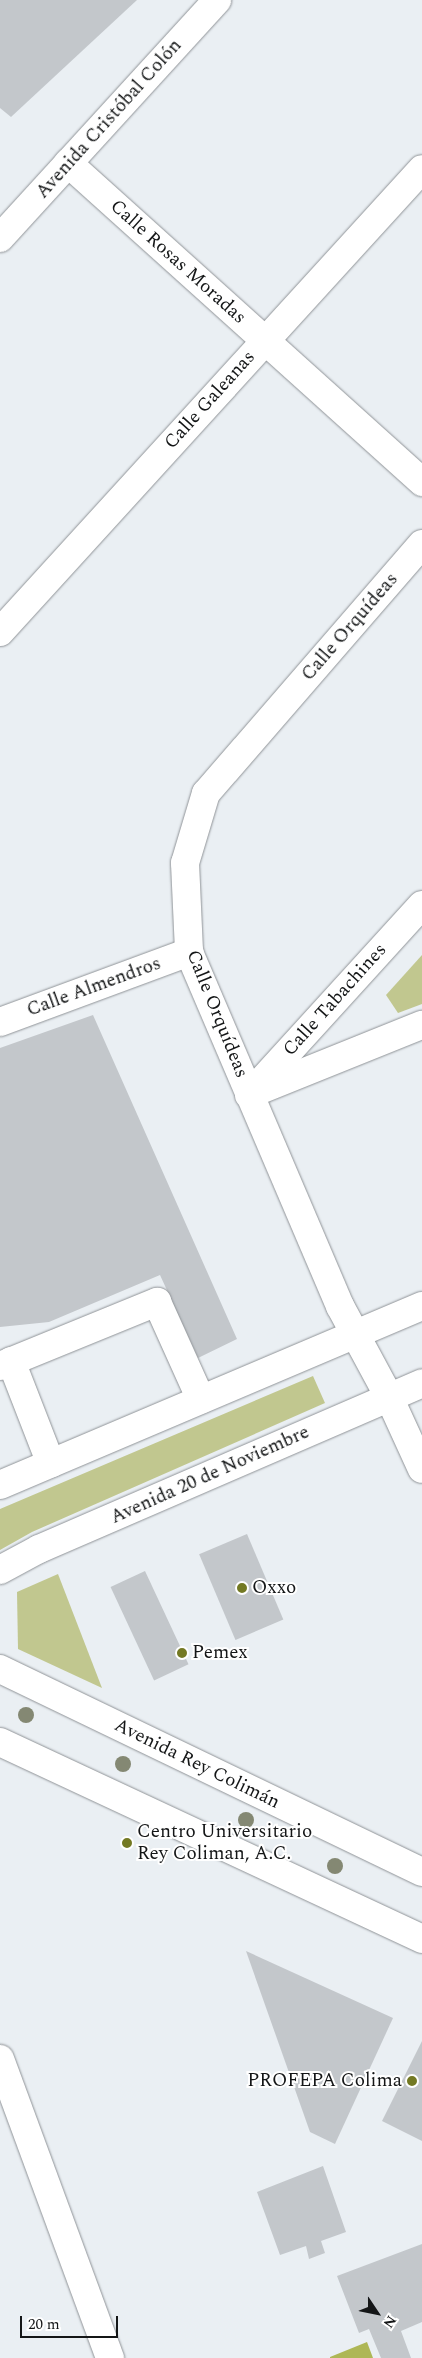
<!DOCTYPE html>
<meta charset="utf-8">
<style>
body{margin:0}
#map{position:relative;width:422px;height:2358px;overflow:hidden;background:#eaeff3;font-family:Spectral,serif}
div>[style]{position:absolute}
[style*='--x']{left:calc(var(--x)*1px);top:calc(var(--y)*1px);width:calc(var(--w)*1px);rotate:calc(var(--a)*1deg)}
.green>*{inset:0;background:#c1c78f}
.water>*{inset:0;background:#aeb756}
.building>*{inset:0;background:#c3c7cb;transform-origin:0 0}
.roads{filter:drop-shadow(0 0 1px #8f9397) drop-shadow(0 0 1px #8f9397)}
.minor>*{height:28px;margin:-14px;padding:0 14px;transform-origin:14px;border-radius:14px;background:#fff}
.major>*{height:28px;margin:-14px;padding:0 14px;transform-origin:14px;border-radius:14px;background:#fff}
.trees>*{width:16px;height:16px;margin:-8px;border-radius:50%;background:#848873}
.dots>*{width:14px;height:14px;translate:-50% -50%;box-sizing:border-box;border:2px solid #fff;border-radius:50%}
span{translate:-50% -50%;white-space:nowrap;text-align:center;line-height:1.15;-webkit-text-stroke:4px #fff;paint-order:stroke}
.street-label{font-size:19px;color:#141617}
.poi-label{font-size:19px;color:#141617}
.left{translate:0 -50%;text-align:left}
.right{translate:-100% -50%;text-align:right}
.north{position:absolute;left:352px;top:2288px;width:50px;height:50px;-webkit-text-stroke:4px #fff;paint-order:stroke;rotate:124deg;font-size:14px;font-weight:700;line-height:20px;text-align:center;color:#141617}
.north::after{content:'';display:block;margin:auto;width:18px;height:22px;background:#141617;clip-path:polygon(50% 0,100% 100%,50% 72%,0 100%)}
.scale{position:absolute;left:20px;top:2316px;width:98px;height:22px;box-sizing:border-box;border:2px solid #141617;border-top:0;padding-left:6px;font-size:15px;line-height:18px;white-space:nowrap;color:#141617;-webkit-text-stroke:4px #fff;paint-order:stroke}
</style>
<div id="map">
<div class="green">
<i style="clip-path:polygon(422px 955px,422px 1004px,398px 1013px,386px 995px)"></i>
<i style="clip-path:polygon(313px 1376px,325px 1403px,32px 1532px,0 1550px,0 1509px)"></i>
<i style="clip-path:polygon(58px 1574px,102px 1688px,18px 1649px,17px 1592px)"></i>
</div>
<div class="water">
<i style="clip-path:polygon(367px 2342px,373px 2358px,330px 2358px,330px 2357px)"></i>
</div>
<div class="building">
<i style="clip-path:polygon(0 0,137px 0,11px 117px,0 108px)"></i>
<i style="clip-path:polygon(93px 1015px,237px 1339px,198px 1358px,160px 1275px,49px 1322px,0 1327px,0 1048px)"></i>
<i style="left:247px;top:1534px;width:93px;height:52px;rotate:67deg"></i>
<i style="left:145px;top:1571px;width:103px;height:38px;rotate:65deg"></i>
<i style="clip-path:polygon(246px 1951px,393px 2018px,335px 2144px,310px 2132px)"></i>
<i style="clip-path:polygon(422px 2041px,422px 2141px,382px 2121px)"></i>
<i style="clip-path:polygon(323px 2166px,346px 2232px,321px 2241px,325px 2253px,309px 2259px,306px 2246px,280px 2255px,257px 2192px)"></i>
<i style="clip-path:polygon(422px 2244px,422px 2322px,401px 2331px,411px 2358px,381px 2358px,369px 2329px,359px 2333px,337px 2276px)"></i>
</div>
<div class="roads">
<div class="minor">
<i style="--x:68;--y:163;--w:477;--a:42"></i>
<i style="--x:0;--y:238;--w:322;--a:-47.6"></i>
<i style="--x:422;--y:544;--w:330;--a:130.9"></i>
<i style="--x:206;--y:793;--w:73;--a:106.7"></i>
<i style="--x:185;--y:863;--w:89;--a:87.4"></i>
<i style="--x:189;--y:952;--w:385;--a:66.9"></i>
<i style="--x:340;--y:1306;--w:103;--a:61.7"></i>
<i style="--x:389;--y:1397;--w:79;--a:65.4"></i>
<i style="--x:0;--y:632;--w:626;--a:-47.65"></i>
<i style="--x:0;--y:1022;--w:202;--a:-20.3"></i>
<i style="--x:255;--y:1092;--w:180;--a:-21.9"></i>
<i style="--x:249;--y:1095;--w:257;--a:-47.7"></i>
<i style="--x:11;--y:1361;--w:110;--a:68.8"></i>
<i style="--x:0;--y:1366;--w:170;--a:-22.2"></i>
<i style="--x:157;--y:1302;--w:107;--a:65.8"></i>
</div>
<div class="major">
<i style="--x:0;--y:1485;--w:458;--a:-23"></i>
<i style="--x:0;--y:1570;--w:44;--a:-28.3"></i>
<i style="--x:39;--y:1549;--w:417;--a:-23.4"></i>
<i style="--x:0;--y:1669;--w:468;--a:25.7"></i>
<i style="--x:0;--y:1742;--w:466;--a:25"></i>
<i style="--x:0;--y:2059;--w:319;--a:69.8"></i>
</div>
</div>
<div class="trees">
<i style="left:26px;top:1715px"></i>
<i style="left:123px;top:1764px"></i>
<i style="left:246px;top:1820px"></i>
<i style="left:335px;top:1866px"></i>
</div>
<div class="dots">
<i style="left:242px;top:1588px;background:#737923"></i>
<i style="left:182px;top:1653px;background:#737923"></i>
<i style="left:127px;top:1843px;background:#737923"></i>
<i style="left:412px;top:2081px;background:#737923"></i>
</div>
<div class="street-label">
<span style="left:109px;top:119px;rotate:-48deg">Avenida Cristóbal Colón</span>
<span style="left:178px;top:262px;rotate:42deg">Calle Rosas Moradas</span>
<span style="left:210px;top:400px;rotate:-48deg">Calle Galeanas</span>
<span style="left:350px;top:627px;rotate:-49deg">Calle Orquídeas</span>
<span style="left:94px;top:987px;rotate:-20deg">Calle Almendros</span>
<span style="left:335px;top:1000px;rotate:-48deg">Calle Tabachines</span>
<span style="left:217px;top:1014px;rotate:68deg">Calle Orquídeas</span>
<span style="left:210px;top:1475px;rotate:-24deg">Avenida 20 de Noviembre</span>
<span style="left:197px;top:1764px;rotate:26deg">Avenida Rey Colimán</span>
</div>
<div class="poi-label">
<span class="left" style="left:252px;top:1588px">Oxxo</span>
<span class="left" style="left:192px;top:1653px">Pemex</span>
<span class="left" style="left:137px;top:1843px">Centro Universitario<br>Rey Coliman, A.C.</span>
<span class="right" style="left:402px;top:2081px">PROFEPA Colima</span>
</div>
<div class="north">N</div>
<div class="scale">20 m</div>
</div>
